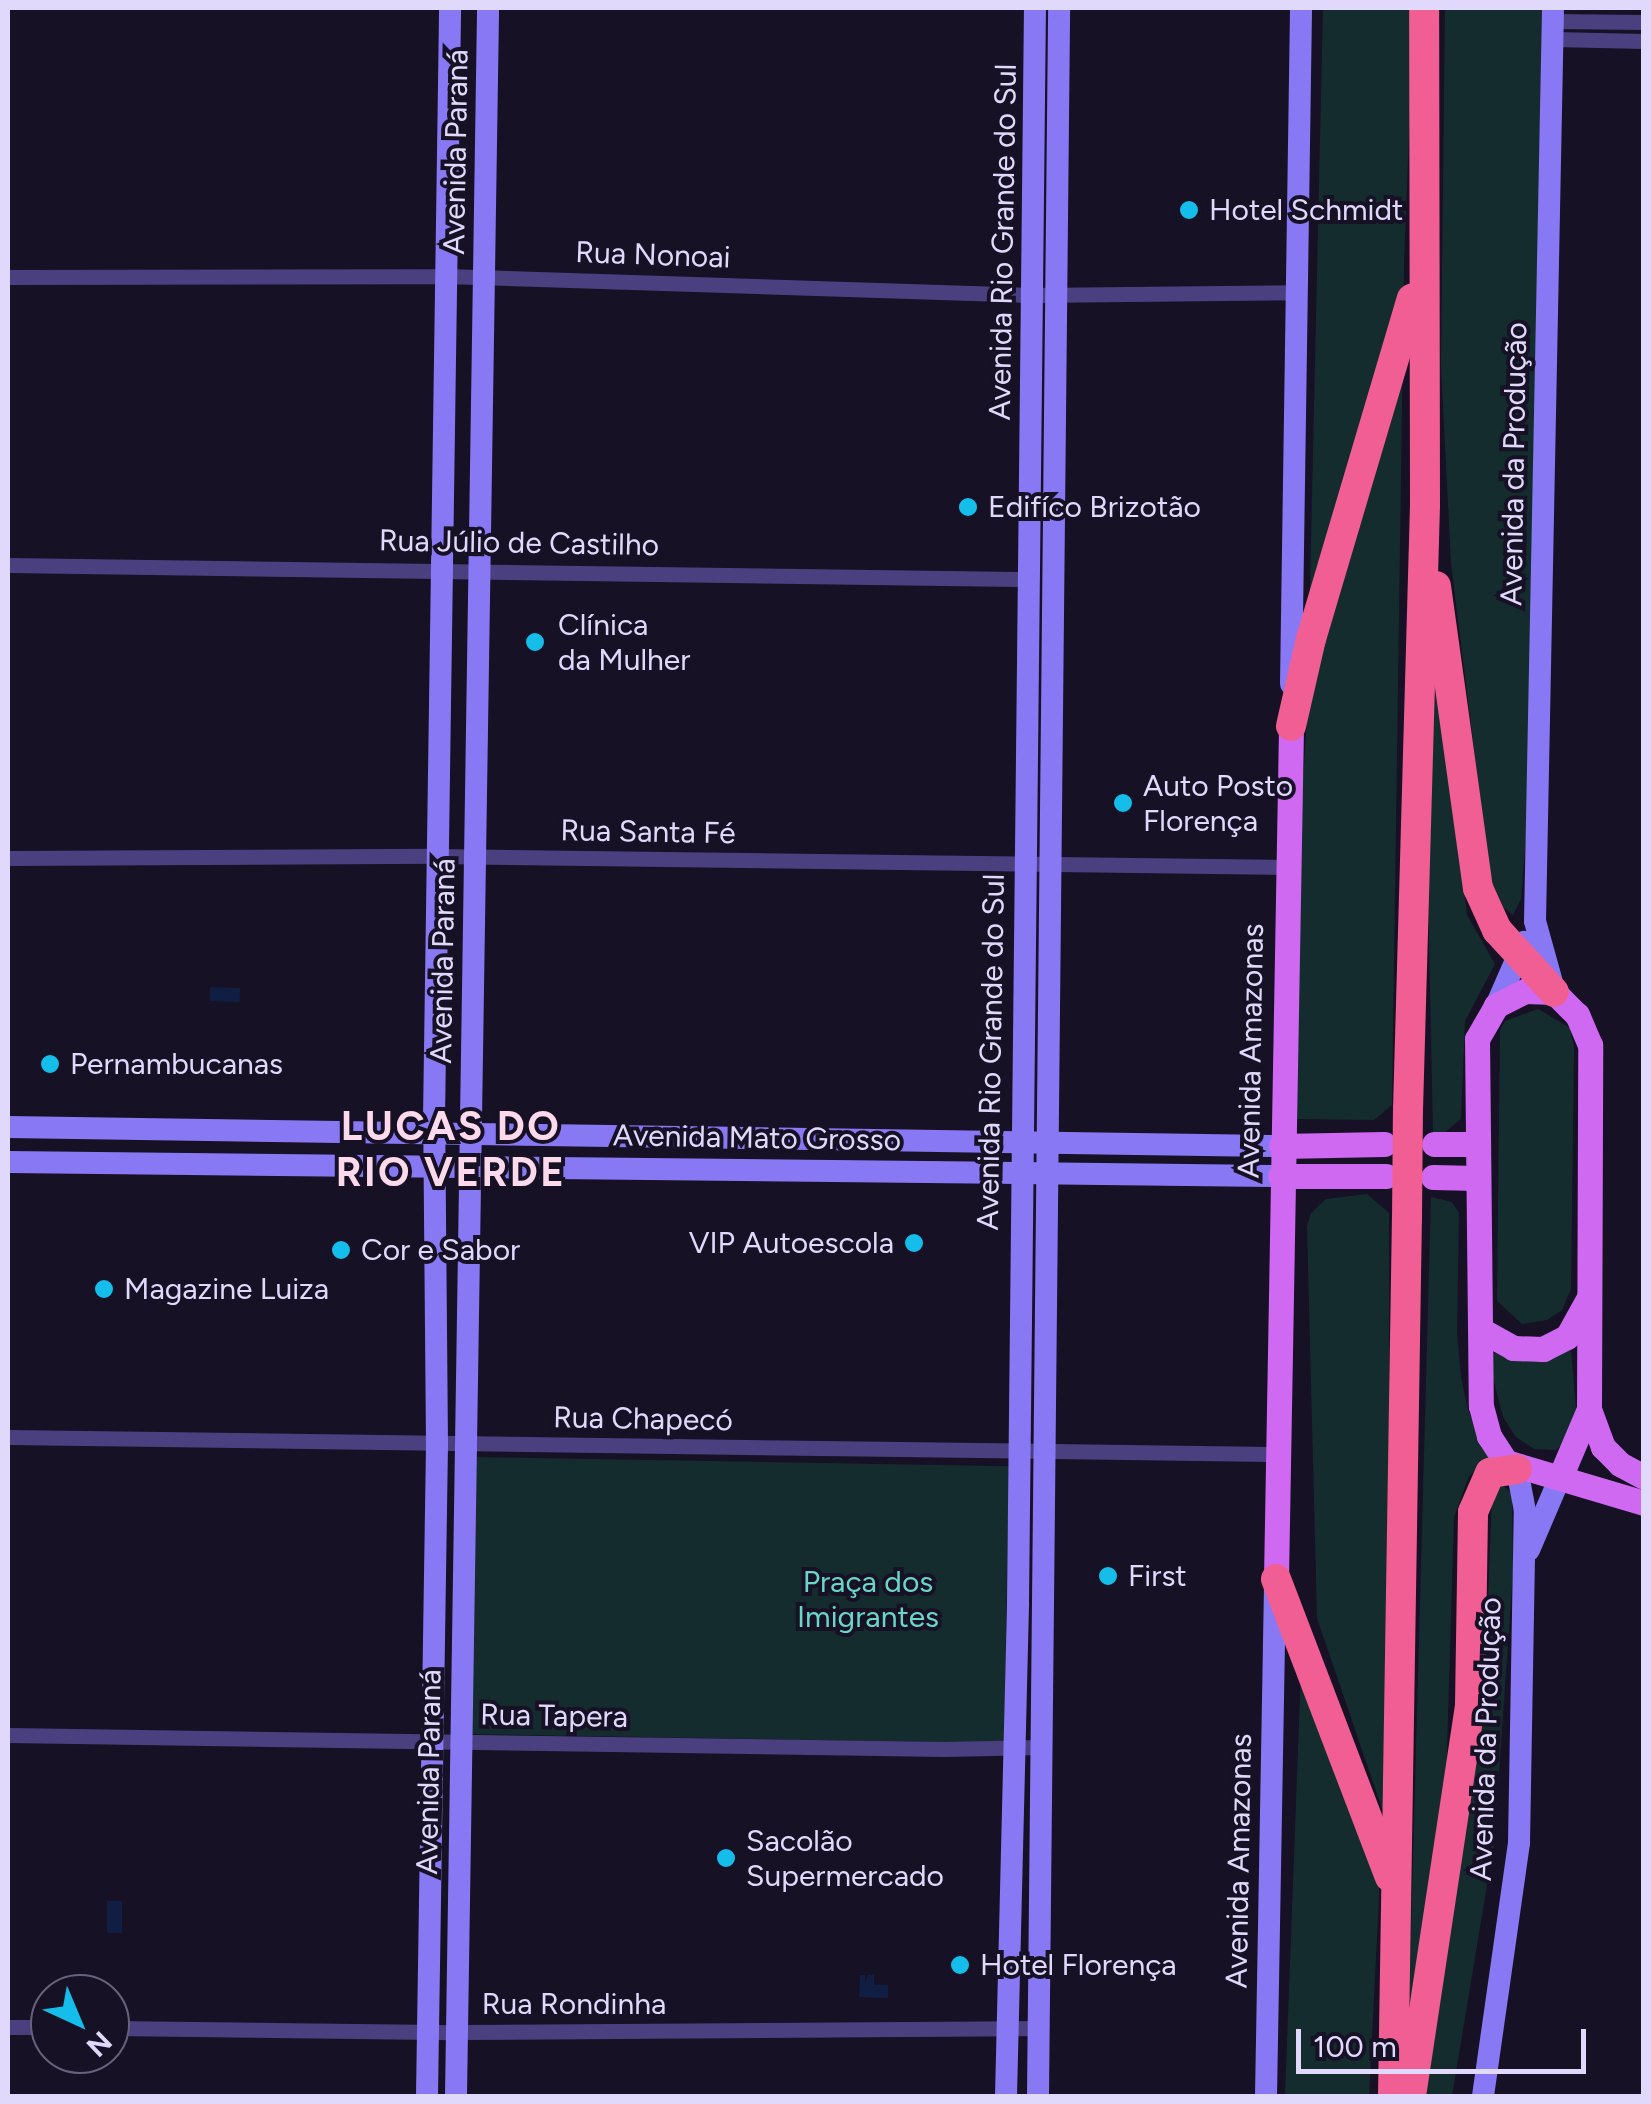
<!DOCTYPE html>
<meta charset="utf-8">
<style>
body{margin:0}
#map{position:relative;width:1651px;height:2104px;overflow:hidden;background:#171125;font-family:Figtree,sans-serif}
div>[style]{position:absolute}
[style*='--x']{left:calc(var(--x)*1px);top:calc(var(--y)*1px);width:calc(var(--w)*1px);rotate:calc(var(--a)*1deg)}
.green>*{inset:0;background:#152c2f;transform-origin:0 0}
.water>*{inset:0;background:#111e44;transform-origin:0 0}
.street>*{height:15px;margin:-7.5px;padding:0 7.5px;transform-origin:7.5px;border-radius:7.5px;background:#4a4080}
.secondary>*{height:22px;margin:-11px;padding:0 11px;transform-origin:11px;border-radius:11px;background:#8978f3}
.primary>*{height:25px;margin:-12.5px;padding:0 12.5px;transform-origin:12.5px;border-radius:12.5px;background:#cf69f2}
.highway>*{height:30px;margin:-15px;padding:0 15px;transform-origin:15px;border-radius:15px;background:#f15e93}
.highway-bridge>*{height:30px;margin:-15px;padding:0 15px;transform-origin:15px;border-radius:15px;background:#f15e93}
.dots>*{width:28px;height:28px;translate:-50% -50%;box-sizing:border-box;border:5px solid #171125;border-radius:50%}
span{translate:-50% -50%;white-space:nowrap;text-align:center;line-height:1.15;-webkit-text-stroke:8px #171125;paint-order:stroke}
.street-label{font-size:30px;color:#e1d9fc}
.poi-label{font-size:30px;color:#e1d9fc}
.left{translate:0 -50%;text-align:left}
.right{translate:-100% -50%;text-align:right}
.park-label{font-size:30px;color:#6ad6c8}
.district-label{font-size:40px;color:#fcdaec;font-weight:700;letter-spacing:2.5px}
.frame{position:absolute;inset:0;border:10px solid #e1d9fc;pointer-events:none}
.north{position:absolute;left:30px;top:1974px;width:100px;height:100px;box-sizing:border-box;background:#171125;border:2px solid #68617b;border-radius:50%;rotate:136deg;font-size:28px;font-weight:700;line-height:40px;text-align:center;color:#e1d9fc}
.north::after{content:'';display:block;margin:auto;width:35px;height:45px;background:#15bdeb;clip-path:polygon(50% 0,100% 100%,50% 72%,0 100%)}
.scale{position:absolute;left:1296px;top:2029px;width:290px;height:45px;box-sizing:border-box;border:5px solid #e1d9fc;border-top:0;padding-left:12px;font-size:30px;line-height:35px;white-space:nowrap;color:#e1d9fc;-webkit-text-stroke:8px #171125;paint-order:stroke}
</style>
<div id="map">
<div class="green">
<i style="clip-path:polygon(1323px 8px,1414px 8px,1404px 264px,1392px 1105px,1374px 1120px,1296px 1119px,1297px 872px,1307px 719px)"></i>
<i style="clip-path:polygon(1445px 8px,1542px 8px,1529px 800px,1521px 899px,1513px 915px,1504px 908px,1490px 878px,1451px 563px,1441px 366px)"></i>
<i style="clip-path:polygon(1421px 556px,1467px 915px,1495px 964px,1465px 1021px,1461px 1119px,1445px 1132px,1433px 1132px)"></i>
<i style="clip-path:polygon(1538px 1009px,1570px 1028px,1574px 1047px,1571px 1289px,1562px 1310px,1547px 1320px,1522px 1324px,1497px 1301px,1500px 1030px,1505px 1021px)"></i>
<i style="clip-path:polygon(1367px 1194px,1389px 1213px,1389px 1829px,1317px 1618px,1307px 1226px,1311px 1213px,1326px 1199px)"></i>
<i style="clip-path:polygon(1431px 1197px,1452px 1202px,1459px 1213px,1457px 1333px,1461px 1377px,1468px 1410px,1491px 1460px,1469px 1476px,1454px 1517px,1446px 1783px,1408px 2045px)"></i>
<i style="clip-path:polygon(1571px 1350px,1576px 1409px,1571px 1435px,1556px 1450px,1534px 1449px,1516px 1437px,1503px 1417px,1492px 1374px,1494px 1353px,1538px 1360px)"></i>
<i style="left:474px;top:1457px;width:535px;height:277px;rotate:1deg"></i>
<i style="clip-path:polygon(1502px 1484px,1512px 1494px,1513px 1572px,1494px 1843px,1452px 2096px,1420px 2096px,1484px 1707px,1492px 1497px)"></i>
<i style="clip-path:polygon(1301px 1671px,1380px 1878px,1369px 2096px,1285px 2096px)"></i>
</div>
<div class="water">
<i style="left:210px;top:987px;width:30px;height:14px;rotate:2deg"></i>
<i style="left:107px;top:1901px;width:15px;height:32px"></i>
<i style="clip-path:polygon(860px 1975px,865px 1975px,865px 1984px,868px 1975px,874px 1975px,874px 1985px,888px 1985px,888px 1998px,859px 1997px)"></i>
</div>
<div class="street">
<i style="--x:1552;--y:21;--w:92;--a:0.6"></i>
<i style="--x:1553;--y:39;--w:91;--a:1.3"></i>
<i style="--x:8;--y:277;--w:438;--a:-0.1"></i>
<i style="--x:446;--y:276;--w:586;--a:1.86"></i>
<i style="--x:1032;--y:295;--w:265;--a:-0.6"></i>
<i style="--x:8;--y:565;--w:1021;--a:0.79"></i>
<i style="--x:8;--y:858;--w:430;--a:-0.3"></i>
<i style="--x:438;--y:856;--w:849;--a:0.74"></i>
<i style="--x:8;--y:1437;--w:1269;--a:0.77"></i>
<i style="--x:8;--y:1735;--w:936;--a:0.86"></i>
<i style="--x:944;--y:1749;--w:96;--a:-1.2"></i>
<i style="--x:8;--y:2027;--w:42;--a:0"></i>
<i style="--x:110;--y:2028;--w:346;--a:0.7"></i>
<i style="--x:456;--y:2032;--w:582;--a:-0.39"></i>
</div>
<div class="secondary">
<i style="--x:1291;--y:684;--w:676;--a:-89.15"></i>
<i style="--x:1553;--y:986;--w:67;--a:-105.5"></i>
<i style="--x:1535;--y:921;--w:913;--a:-88.87"></i>
<i style="--x:1496;--y:1006;--w:70;--a:-66.4"></i>
<i style="--x:8;--y:1127;--w:1273;--a:0.86"></i>
<i style="--x:8;--y:1162;--w:1272;--a:0.63"></i>
<i style="--x:1529;--y:1550;--w:82;--a:-66.9"></i>
<i style="--x:427;--y:2096;--w:652;--a:-89.12"></i>
<i style="--x:437;--y:1444;--w:325;--a:-90.5"></i>
<i style="--x:434;--y:1119;--w:1111;--a:-89.17"></i>
<i style="--x:456;--y:2096;--w:2088;--a:-89.12"></i>
<i style="--x:1006;--y:2096;--w:494;--a:-88.6"></i>
<i style="--x:1018;--y:1602;--w:1594;--a:-89.39"></i>
<i style="--x:1038;--y:2096;--w:2088;--a:-89.42"></i>
<i style="--x:1266;--y:2096;--w:509;--a:-88.99"></i>
<i style="--x:1483;--y:2096;--w:256;--a:-81.9"></i>
<i style="--x:1519;--y:1843;--w:332;--a:-89"></i>
<i style="--x:1525;--y:1511;--w:43;--a:-100.8"></i>
</div>
<div class="primary">
<i style="--x:1434;--y:1144;--w:42;--a:0"></i>
<i style="--x:1281;--y:1146;--w:103;--a:-1.1"></i>
<i style="--x:1280;--y:1176;--w:106;--a:0"></i>
<i style="--x:1433;--y:1177;--w:43;--a:1.3"></i>
<i style="--x:1481;--y:1330;--w:37;--a:29"></i>
<i style="--x:1513;--y:1348;--w:30;--a:2"></i>
<i style="--x:1543;--y:1349;--w:27;--a:-27"></i>
<i style="--x:1567;--y:1337;--w:41;--a:-60.9"></i>
<i style="--x:1561;--y:1475;--w:72;--a:-67"></i>
<i style="--x:1644;--y:1477;--w:27;--a:-152"></i>
<i style="--x:1620;--y:1464;--w:24;--a:-135"></i>
<i style="--x:1603;--y:1447;--w:40;--a:-110.2"></i>
<i style="--x:1589;--y:1409;--w:364;--a:-89.8"></i>
<i style="--x:1590;--y:1045;--w:33;--a:-113"></i>
<i style="--x:1577;--y:1015;--w:33;--a:-135"></i>
<i style="--x:1554;--y:992;--w:29;--a:-178"></i>
<i style="--x:1525;--y:991;--w:33;--a:153"></i>
<i style="--x:1496;--y:1006;--w:38;--a:120"></i>
<i style="--x:1477;--y:1039;--w:367;--a:89.4"></i>
<i style="--x:1481;--y:1406;--w:31;--a:75"></i>
<i style="--x:1489;--y:1436;--w:31;--a:57"></i>
<i style="--x:1506;--y:1462;--w:144;--a:16.5"></i>
<i style="--x:1276;--y:1579;--w:853;--a:-88.99"></i>
</div>
<div class="highway">
<i style="--x:1436;--y:586;--w:305;--a:82.1"></i>
<i style="--x:1478;--y:888;--w:46;--a:65.7"></i>
<i style="--x:1497;--y:930;--w:84;--a:47.4"></i>
<i style="--x:1291;--y:726;--w:89;--a:-77.1"></i>
<i style="--x:1311;--y:639;--w:355;--a:-73.5"></i>
<i style="--x:1408;--y:1110;--w:606;--a:-88.39"></i>
<i style="--x:1425;--y:504;--w:496;--a:-90.1"></i>
<i style="--x:1276;--y:1579;--w:319;--a:69.1"></i>
<i style="--x:1393;--y:2096;--w:877;--a:-89.09"></i>
<i style="--x:1411;--y:2096;--w:395;--a:-81.4"></i>
<i style="--x:1470;--y:1705;--w:193;--a:-89.1"></i>
<i style="--x:1473;--y:1512;--w:43;--a:-66.4"></i>
<i style="--x:1490;--y:1473;--w:27;--a:-8"></i>
</div>
<div class="highway-bridge">
<i style="--x:1407;--y:1219;--w:109;--a:-89.5"></i>
</div>
<div class="dots">
<i style="left:1189px;top:210px;background:#15bdeb"></i>
<i style="left:968px;top:507px;background:#15bdeb"></i>
<i style="left:535px;top:642px;background:#15bdeb"></i>
<i style="left:1123px;top:803px;background:#15bdeb"></i>
<i style="left:50px;top:1064px;background:#15bdeb"></i>
<i style="left:914px;top:1243px;background:#15bdeb"></i>
<i style="left:341px;top:1250px;background:#15bdeb"></i>
<i style="left:104px;top:1289px;background:#15bdeb"></i>
<i style="left:1108px;top:1576px;background:#15bdeb"></i>
<i style="left:726px;top:1858px;background:#15bdeb"></i>
<i style="left:960px;top:1965px;background:#15bdeb"></i>
</div>
<div class="street-label">
<span style="left:456px;top:152px;rotate:-89deg">Avenida Paraná</span>
<span style="left:1003px;top:242px;rotate:-89deg">Avenida Rio Grande do Sul</span>
<span style="left:653px;top:255px;rotate:2deg">Rua Nonoai</span>
<span style="left:1514px;top:464px;rotate:-89deg">Avenida da Produção</span>
<span style="left:519px;top:543px;rotate:1deg">Rua Júlio de Castilho</span>
<span style="left:648px;top:832px;rotate:1deg">Rua Santa Fé</span>
<span style="left:443px;top:961px;rotate:-89deg">Avenida Paraná</span>
<span style="left:1251px;top:1051px;rotate:-89deg">Avenida Amazonas</span>
<span style="left:991px;top:1052px;rotate:-89deg">Avenida Rio Grande do Sul</span>
<span style="left:757px;top:1138px;rotate:1deg">Avenida Mato Grosso</span>
<span style="left:643px;top:1419px;rotate:1deg">Rua Chapecó</span>
<span style="left:554px;top:1716px;rotate:1deg">Rua Tapera</span>
<span style="left:1486px;top:1739px;rotate:-88deg">Avenida da Produção</span>
<span style="left:429px;top:1772px;rotate:-89deg">Avenida Paraná</span>
<span style="left:1239px;top:1861px;rotate:-89deg">Avenida Amazonas</span>
<span style="left:574px;top:2004px">Rua Rondinha</span>
</div>
<div class="poi-label">
<span class="left" style="left:1209px;top:210px">Hotel Schmidt</span>
<span class="left" style="left:988px;top:507px">Edifíco Brizotão</span>
<span class="left" style="left:558px;top:642px">Clínica<br>da Mulher</span>
<span class="left" style="left:1143px;top:803px">Auto Posto<br>Florença</span>
<span class="left" style="left:70px;top:1064px">Pernambucanas</span>
<span class="right" style="left:894px;top:1243px">VIP Autoescola</span>
<span class="left" style="left:361px;top:1250px">Cor e Sabor</span>
<span class="left" style="left:124px;top:1289px">Magazine Luiza</span>
<span class="left" style="left:1128px;top:1576px">First</span>
<span class="left" style="left:746px;top:1858px">Sacolão<br>Supermercado</span>
<span class="left" style="left:980px;top:1965px">Hotel Florença</span>
</div>
<div class="park-label">
<span style="left:868px;top:1599px">Praça dos<br>Imigrantes</span>
</div>
<div class="district-label">
<span style="left:451px;top:1149px">LUCAS DO<br>RIO VERDE</span>
</div>
<div class="frame"></div>
<div class="north">N</div>
<div class="scale">100 m</div>
</div>
